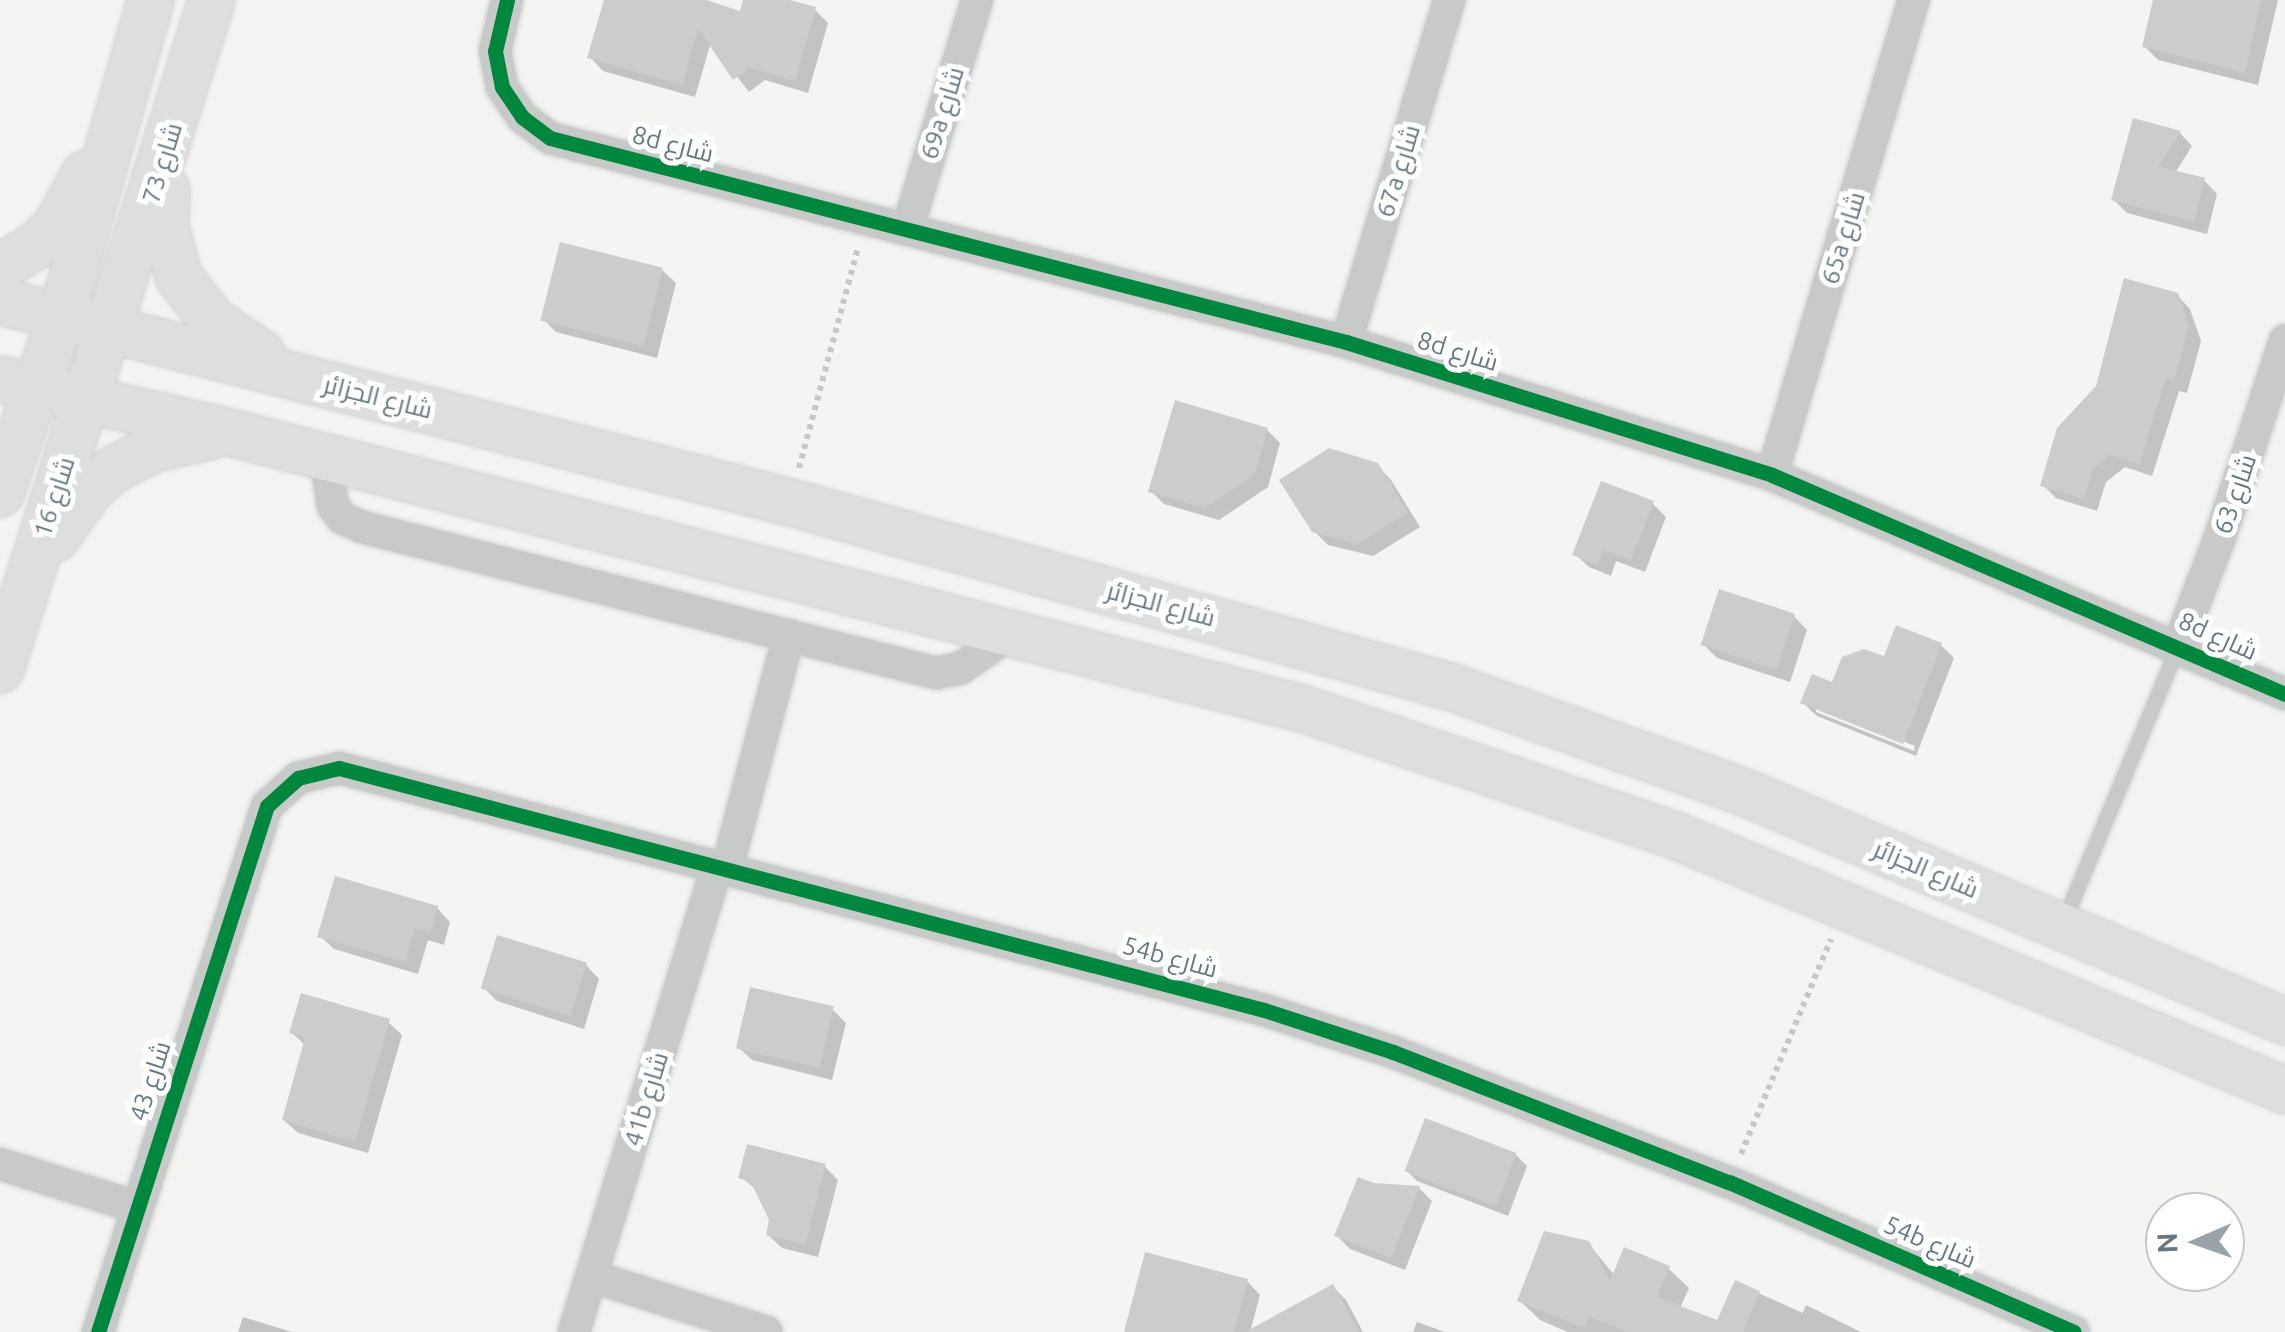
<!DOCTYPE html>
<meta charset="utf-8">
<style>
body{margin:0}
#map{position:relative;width:2285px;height:1332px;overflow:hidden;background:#f4f4f2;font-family:Ubuntu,Cairo,sans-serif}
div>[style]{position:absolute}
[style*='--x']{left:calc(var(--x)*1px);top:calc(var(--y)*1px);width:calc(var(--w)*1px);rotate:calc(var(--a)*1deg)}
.shadow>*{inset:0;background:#0003}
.building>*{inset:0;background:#cbcdcd;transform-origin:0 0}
.path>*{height:6px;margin-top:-3px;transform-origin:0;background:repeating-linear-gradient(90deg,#c6c7c8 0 5px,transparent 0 10px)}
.roads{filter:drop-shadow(0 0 2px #d0d1d2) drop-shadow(0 0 2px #d0d1d2)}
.lane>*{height:15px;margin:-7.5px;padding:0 7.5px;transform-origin:7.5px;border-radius:7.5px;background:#c8caca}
.street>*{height:32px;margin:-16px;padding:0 16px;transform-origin:16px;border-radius:16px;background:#c8caca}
.secondary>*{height:45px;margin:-22.5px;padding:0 22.5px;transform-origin:22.5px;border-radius:22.5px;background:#dddede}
.cycleway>*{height:15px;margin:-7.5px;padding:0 7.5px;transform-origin:7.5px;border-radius:7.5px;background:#00873e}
span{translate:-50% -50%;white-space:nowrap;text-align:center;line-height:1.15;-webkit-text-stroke:10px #fff;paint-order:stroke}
.street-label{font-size:25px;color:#657782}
.north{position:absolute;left:2145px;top:1192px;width:100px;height:100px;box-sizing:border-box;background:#fff;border:2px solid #c1c9cd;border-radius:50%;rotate:268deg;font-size:28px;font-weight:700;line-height:40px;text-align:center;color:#657782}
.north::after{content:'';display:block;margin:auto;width:35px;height:45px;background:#97a3a9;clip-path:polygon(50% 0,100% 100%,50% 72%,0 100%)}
</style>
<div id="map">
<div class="shadow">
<i style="clip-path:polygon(607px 0,694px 0,742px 14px,746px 0,781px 0,814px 9px,828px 23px,808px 93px,765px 80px,749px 92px,711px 42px,695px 97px,603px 71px,590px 57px)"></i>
<i style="clip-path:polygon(2172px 0,2278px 0,2258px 85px,2158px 60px,2144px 46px)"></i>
<i style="clip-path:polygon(2180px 133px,2192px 146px,2175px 173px,2204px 180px,2217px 194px,2207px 234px,2127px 213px,2114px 200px)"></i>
<i style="clip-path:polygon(662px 270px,676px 283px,657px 358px,556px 332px,543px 319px)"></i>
<i style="clip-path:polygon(2177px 295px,2190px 309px,2201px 341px,2187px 393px,2179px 391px,2152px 476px,2125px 467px,2106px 482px,2097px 511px,2056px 498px,2043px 485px)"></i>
<i style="clip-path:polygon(1267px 430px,1280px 443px,1268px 487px,1219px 520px,1164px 504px,1151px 491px)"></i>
<i style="clip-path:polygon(1377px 465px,1391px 480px,1420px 527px,1373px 556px,1328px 545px,1314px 531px)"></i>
<i style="clip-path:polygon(1653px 504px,1666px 517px,1645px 572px,1616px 561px,1611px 576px,1589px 567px,1575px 554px)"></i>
<i style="clip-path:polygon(1794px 616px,1807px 630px,1790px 682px,1717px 658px,1704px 645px)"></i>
<i style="clip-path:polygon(evenodd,1941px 645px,1954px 658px,1916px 756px,1817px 716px,1803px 703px,1886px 660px,1941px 645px,1816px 707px,1915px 746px,1914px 751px,1816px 712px,1816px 707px)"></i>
<i style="clip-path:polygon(437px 908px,450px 922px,444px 945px,428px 940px,418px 974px,334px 949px,320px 936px)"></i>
<i style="clip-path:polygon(586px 965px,599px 979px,584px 1029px,497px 1001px,484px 988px)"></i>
<i style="clip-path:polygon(833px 1010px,846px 1023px,832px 1080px,752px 1060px,738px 1047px)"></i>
<i style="clip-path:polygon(388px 1022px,402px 1035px,368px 1153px,298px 1133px,284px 1120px,306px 1046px,292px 1033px)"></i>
<i style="clip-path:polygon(1516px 1155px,1527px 1166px,1508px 1216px,1417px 1181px,1406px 1170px)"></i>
<i style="clip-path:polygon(824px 1166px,838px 1180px,818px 1257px,782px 1248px,768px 1235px,772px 1220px,759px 1192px,741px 1177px)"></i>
<i style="clip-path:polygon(1373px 1186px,1419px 1188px,1432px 1201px,1405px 1270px,1350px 1249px,1337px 1236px)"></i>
<i style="clip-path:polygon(1588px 1243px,1615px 1276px,1668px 1268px,1689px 1288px,1680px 1308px,1710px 1332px,1568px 1332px,1540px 1320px,1519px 1300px)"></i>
<i style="clip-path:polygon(1247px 1281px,1260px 1295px,1250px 1332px,1126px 1332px)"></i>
<i style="clip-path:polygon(1736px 1283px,1803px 1313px,1806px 1305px,1861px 1332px,1714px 1332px)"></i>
<i style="clip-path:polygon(1333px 1287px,1346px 1300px,1363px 1332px,1269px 1332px)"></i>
<i style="clip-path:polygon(243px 1317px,292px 1332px,238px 1332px)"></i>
<i style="clip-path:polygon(1417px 1322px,1445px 1332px,1413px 1332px)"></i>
</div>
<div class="building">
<i style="clip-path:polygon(604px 0,707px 0,740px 11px,743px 0,790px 0,816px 7px,795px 81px,750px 68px,733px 80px,698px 28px,682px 85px,587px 58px)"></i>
<i style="clip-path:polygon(2153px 0,2261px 0,2245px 73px,2142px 47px)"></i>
<i style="clip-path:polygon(2133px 118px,2181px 131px,2158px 166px,2205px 178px,2194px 222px,2111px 200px)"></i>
<i style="left:560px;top:242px;width:106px;height:81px;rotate:14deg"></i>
<i style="clip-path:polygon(2124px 278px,2178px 293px,2189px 326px,2174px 381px,2166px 379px,2139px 464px,2110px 455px,2093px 468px,2084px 499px,2040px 486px,2057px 428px,2096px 386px)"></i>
<i style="clip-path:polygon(1175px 400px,1268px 428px,1255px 474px,1205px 508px,1148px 492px)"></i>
<i style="clip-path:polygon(1329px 448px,1378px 463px,1408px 513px,1358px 544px,1312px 532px,1279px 480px)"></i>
<i style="clip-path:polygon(1601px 481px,1654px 501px,1631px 560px,1603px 550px,1598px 565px,1572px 555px)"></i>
<i style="left:1719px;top:589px;width:80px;height:59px;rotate:18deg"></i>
<i style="clip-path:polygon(1896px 625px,1942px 643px,1903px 744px,1800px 703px,1812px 674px,1832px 682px,1842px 657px,1864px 649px,1884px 656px)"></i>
<i style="clip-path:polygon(335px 876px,438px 906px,431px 933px,415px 928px,405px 962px,317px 937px)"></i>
<i style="left:497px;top:935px;width:94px;height:56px;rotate:17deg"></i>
<i style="left:750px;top:987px;width:86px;height:63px;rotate:13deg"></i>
<i style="clip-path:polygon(301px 993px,390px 1019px,355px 1142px,282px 1120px,305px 1038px,289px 1033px)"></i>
<i style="left:1425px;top:1118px;width:98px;height:57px;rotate:21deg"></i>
<i style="clip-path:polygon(747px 1144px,826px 1164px,805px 1245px,766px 1235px,769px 1220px,751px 1182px,738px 1178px)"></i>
<i style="clip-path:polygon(1358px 1177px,1374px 1183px,1420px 1186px,1391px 1258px,1334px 1236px)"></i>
<i style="clip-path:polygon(1544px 1231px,1589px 1241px,1610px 1281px,1624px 1247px,1670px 1266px,1657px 1297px,1717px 1320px,1735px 1280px,1760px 1291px,1743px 1332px,1628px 1332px,1589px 1316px,1584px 1328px,1517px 1301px)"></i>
<i style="clip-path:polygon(1145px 1252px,1248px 1279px,1234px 1332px,1124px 1332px)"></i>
<i style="clip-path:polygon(1333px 1284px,1359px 1332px,1245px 1332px)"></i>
</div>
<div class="path">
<i style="--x:799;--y:468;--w:228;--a:-75"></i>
<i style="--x:1741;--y:1154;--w:233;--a:-67.3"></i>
</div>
<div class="roads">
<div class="lane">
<i style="--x:2063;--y:922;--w:299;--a:-67.4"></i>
</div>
<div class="street">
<i style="--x:507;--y:0;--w:52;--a:103.2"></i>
<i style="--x:495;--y:51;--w:37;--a:79"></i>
<i style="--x:502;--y:87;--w:36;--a:56"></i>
<i style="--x:522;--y:117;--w:35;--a:37"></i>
<i style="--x:550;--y:138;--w:822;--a:14.37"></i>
<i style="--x:1346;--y:342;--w:446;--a:17.3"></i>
<i style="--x:1772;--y:475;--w:558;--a:23.12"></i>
<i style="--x:908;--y:227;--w:237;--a:-73.1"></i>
<i style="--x:1346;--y:342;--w:357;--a:-73.2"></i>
<i style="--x:326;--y:460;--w:47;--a:81.3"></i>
<i style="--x:333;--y:506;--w:15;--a:53"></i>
<i style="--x:342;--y:518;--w:22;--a:24"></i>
<i style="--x:362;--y:527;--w:592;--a:14.27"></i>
<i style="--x:936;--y:673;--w:25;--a:-11"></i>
<i style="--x:961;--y:668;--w:65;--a:-34.9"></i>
<i style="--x:1772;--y:475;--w:496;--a:-73.4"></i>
<i style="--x:2178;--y:646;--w:117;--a:-68.9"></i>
<i style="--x:2220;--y:537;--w:207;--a:-71.7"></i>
<i style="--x:727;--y:868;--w:241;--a:-75.1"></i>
<i style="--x:0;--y:1164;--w:143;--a:17.5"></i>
<i style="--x:591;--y:1276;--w:184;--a:17.7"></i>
<i style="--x:98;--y:1332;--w:552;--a:-72.19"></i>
<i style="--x:267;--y:806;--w:42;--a:-42.1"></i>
<i style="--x:298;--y:778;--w:42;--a:-13.7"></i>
<i style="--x:339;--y:768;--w:956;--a:14.66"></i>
<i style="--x:1264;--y:1010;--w:136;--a:18"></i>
<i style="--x:1393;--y:1052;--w:360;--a:21.2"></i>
<i style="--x:1729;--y:1182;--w:376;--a:23.5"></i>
<i style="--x:574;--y:1332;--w:487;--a:-72.9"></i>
</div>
<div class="secondary">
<i style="--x:166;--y:189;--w:37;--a:92"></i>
<i style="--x:165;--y:226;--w:52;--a:75.4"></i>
<i style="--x:178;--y:276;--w:56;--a:52.3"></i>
<i style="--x:212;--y:320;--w:60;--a:34.2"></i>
<i style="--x:0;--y:267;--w:46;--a:-31.6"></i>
<i style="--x:39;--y:243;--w:26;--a:-47"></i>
<i style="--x:57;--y:224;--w:57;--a:-61.6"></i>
<i style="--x:0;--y:301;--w:815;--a:14.27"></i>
<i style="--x:790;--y:502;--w:687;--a:15.61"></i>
<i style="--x:1452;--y:687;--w:308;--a:19.7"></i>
<i style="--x:1742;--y:791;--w:590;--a:22.96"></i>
<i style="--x:0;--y:379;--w:235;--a:13"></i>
<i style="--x:229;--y:432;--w:1108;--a:14.43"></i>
<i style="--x:1302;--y:708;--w:394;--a:18.8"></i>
<i style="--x:1675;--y:835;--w:661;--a:22.69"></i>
<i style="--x:0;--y:493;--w:188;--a:-71.1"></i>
<i style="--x:61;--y:315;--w:327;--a:-74.2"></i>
<i style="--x:55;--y:538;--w:60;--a:-54.5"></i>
<i style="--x:90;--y:489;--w:28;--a:-42"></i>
<i style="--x:111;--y:470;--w:47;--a:-27.6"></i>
<i style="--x:153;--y:448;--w:60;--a:-12.4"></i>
<i style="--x:0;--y:669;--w:701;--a:-72.49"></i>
</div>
</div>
<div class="cycleway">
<i style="--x:507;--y:0;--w:52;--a:103.2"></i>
<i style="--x:495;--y:51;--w:37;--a:79"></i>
<i style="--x:502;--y:87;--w:36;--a:56"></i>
<i style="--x:522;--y:117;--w:35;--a:37"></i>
<i style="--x:550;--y:138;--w:822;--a:14.37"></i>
<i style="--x:1346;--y:342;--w:446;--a:17.3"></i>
<i style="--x:1772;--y:475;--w:558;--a:23.12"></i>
<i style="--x:98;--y:1332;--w:552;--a:-72.19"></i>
<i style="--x:267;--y:806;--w:42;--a:-42.1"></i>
<i style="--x:298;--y:778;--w:42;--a:-13.7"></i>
<i style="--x:339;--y:768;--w:956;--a:14.66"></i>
<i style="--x:1264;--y:1010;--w:136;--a:18"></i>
<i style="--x:1393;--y:1052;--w:360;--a:21.2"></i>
<i style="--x:1729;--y:1182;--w:376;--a:23.5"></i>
</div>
<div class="street-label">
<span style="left:942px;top:113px;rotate:-73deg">69a شارع</span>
<span style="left:673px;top:144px;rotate:14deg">8d شارع</span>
<span style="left:162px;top:163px;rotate:-73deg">شارع 73</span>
<span style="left:1398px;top:171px;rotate:-73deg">67a شارع</span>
<span style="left:1843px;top:238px;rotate:-73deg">65a شارع</span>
<span style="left:1458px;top:351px;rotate:17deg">8d شارع</span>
<span style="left:378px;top:397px;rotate:14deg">شارع الجزائر</span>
<span style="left:2235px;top:494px;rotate:-71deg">شارع 63</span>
<span style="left:54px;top:497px;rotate:-72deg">شارع 16</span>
<span style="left:1161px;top:604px;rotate:15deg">شارع الجزائر</span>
<span style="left:2218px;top:636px;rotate:24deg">8d شارع</span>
<span style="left:1926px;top:869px;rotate:23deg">شارع الجزائر</span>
<span style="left:1170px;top:957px;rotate:15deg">54b شارع</span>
<span style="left:150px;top:1081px;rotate:-72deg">شارع 43</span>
<span style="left:646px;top:1099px;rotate:-73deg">41b شارع</span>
<span style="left:1930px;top:1242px;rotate:23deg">54b شارع</span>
</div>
<div class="north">N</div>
</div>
